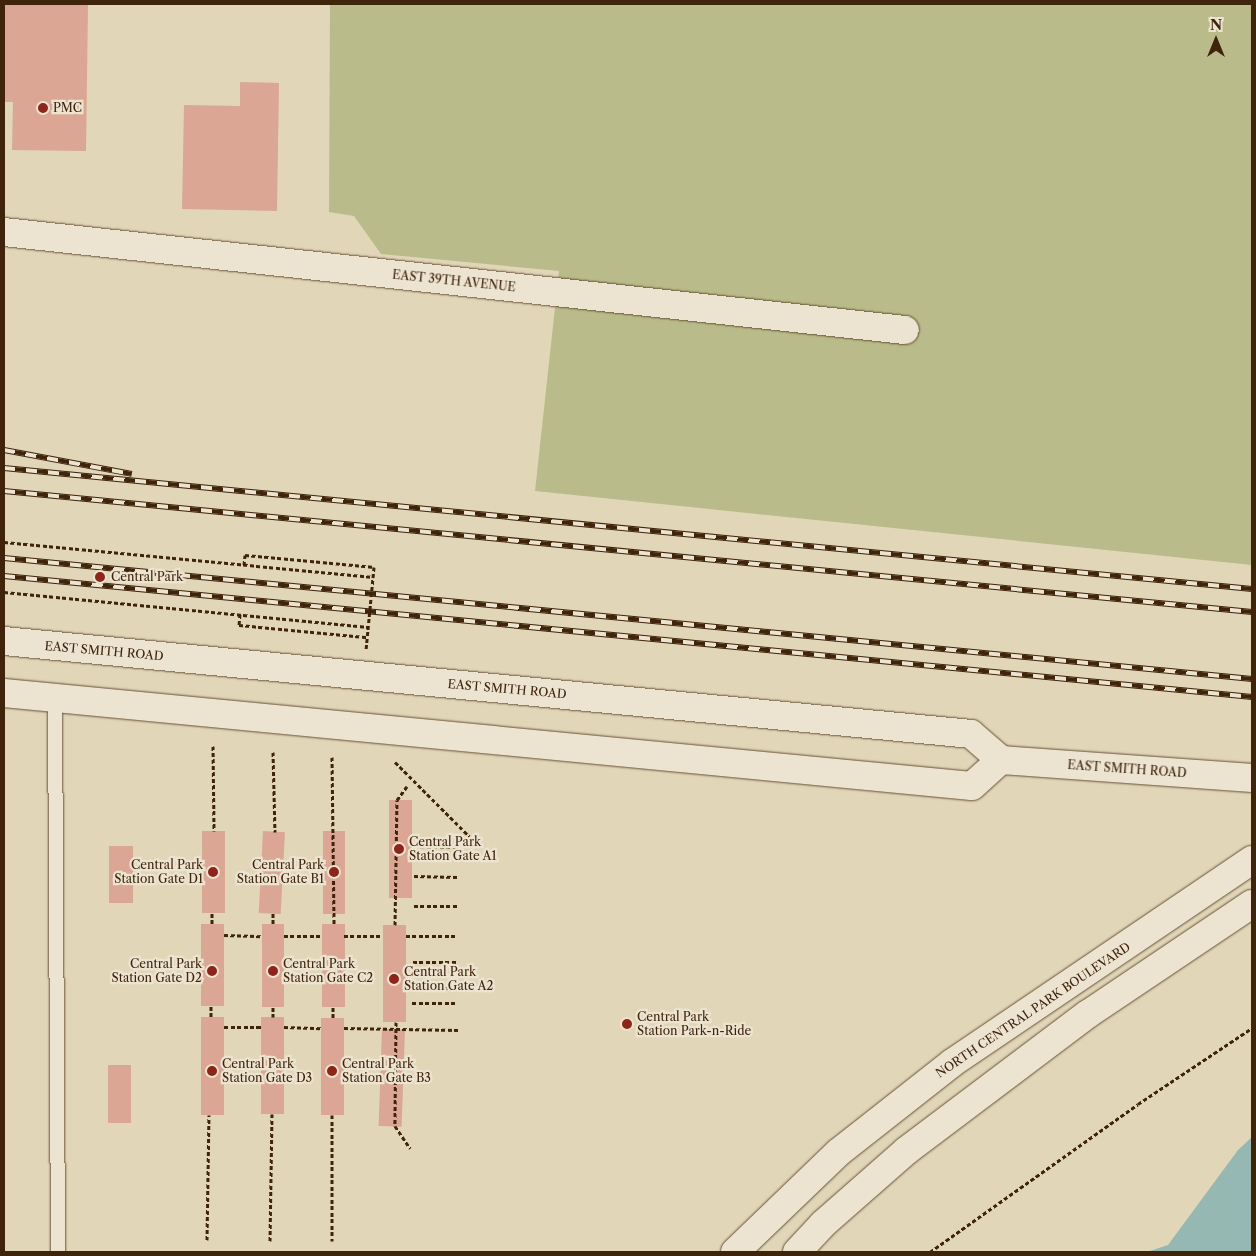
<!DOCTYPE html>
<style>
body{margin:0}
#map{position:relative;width:1256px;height:1256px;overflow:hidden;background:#e1d6b8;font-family:"Libre Caslon Text",serif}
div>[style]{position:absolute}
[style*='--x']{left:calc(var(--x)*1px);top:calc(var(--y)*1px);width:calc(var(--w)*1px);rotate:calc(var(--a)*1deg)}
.green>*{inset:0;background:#b9bc8a}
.water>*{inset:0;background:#95b8b3}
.building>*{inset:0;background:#dba694;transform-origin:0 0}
.path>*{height:3px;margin-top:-1.5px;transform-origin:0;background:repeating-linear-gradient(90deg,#3f230b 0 4px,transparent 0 6.5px)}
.roads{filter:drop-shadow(0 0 1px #685036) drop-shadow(0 0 1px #685036)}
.lane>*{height:14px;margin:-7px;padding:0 7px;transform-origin:7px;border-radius:7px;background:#ece4d1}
.street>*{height:28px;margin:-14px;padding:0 14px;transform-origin:14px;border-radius:14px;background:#ece4d1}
.secondary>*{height:28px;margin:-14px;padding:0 14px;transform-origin:14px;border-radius:14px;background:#ece4d1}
.rail>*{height:5.5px;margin-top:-2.75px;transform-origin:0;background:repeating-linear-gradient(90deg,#ece4d1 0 11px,#3f230b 0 22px);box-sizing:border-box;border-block:1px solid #3f230b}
.dots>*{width:14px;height:14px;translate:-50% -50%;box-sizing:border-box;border:2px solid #ece4d1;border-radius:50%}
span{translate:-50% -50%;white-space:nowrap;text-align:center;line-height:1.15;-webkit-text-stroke:4.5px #ece4d1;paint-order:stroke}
.poi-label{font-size:12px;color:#3f230b}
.left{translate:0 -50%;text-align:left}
.right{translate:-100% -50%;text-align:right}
.street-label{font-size:12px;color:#3f230b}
.frame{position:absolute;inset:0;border:5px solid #3f230b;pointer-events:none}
.north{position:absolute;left:1191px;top:15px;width:50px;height:50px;-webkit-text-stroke:4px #ece4d1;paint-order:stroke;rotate:0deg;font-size:14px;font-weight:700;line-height:20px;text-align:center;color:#3f230b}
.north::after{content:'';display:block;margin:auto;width:18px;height:22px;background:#3f230b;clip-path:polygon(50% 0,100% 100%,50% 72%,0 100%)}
</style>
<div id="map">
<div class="green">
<i style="clip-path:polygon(330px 4px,1252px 4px,1252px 565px,535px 491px,559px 271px,381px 254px,354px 216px,329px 212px)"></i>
</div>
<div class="water">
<i style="clip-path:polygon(1252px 1137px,1252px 1252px,1147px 1252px,1168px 1245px,1238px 1150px)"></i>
</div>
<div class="building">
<i style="clip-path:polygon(4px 4px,88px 4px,86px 151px,12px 150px,13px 102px,4px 102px)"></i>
<i style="clip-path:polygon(240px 82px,279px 83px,277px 211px,182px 209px,184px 105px,240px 106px)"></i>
<i style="left:389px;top:800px;width:23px;height:98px"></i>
<i style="left:202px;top:831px;width:23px;height:82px"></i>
<i style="left:263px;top:831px;width:22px;height:82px;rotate:3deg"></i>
<i style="left:323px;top:831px;width:22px;height:83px"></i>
<i style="left:109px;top:846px;width:24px;height:57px"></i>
<i style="left:201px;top:924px;width:23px;height:82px"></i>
<i style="left:262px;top:924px;width:22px;height:83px"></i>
<i style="left:322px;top:924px;width:23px;height:83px"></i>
<i style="left:383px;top:925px;width:23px;height:97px"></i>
<i style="left:201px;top:1017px;width:23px;height:98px"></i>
<i style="left:261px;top:1017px;width:23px;height:97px"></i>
<i style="left:321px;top:1018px;width:23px;height:97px"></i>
<i style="left:382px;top:1029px;width:23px;height:97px;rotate:2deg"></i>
<i style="left:108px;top:1065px;width:23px;height:58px"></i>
</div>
<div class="path">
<i style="--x:4;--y:542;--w:371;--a:5.4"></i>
<i style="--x:244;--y:565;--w:10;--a:-84"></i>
<i style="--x:245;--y:555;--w:130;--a:5.3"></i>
<i style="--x:374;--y:567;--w:83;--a:95.5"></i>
<i style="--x:4;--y:592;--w:366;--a:5.5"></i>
<i style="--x:240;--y:614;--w:11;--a:95"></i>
<i style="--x:239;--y:625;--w:129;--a:5.4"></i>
<i style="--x:213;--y:746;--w:85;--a:89.3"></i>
<i style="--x:273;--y:752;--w:80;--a:88.6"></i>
<i style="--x:332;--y:757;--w:167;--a:89.3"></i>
<i style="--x:395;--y:762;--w:105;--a:45"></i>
<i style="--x:414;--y:846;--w:46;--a:1.2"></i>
<i style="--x:414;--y:876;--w:43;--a:1.3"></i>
<i style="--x:414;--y:906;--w:43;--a:0"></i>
<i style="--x:273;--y:913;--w:11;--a:90"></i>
<i style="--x:212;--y:924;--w:11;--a:-90"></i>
<i style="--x:395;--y:925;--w:125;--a:-89.1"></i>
<i style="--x:397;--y:800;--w:17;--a:-54"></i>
<i style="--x:224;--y:935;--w:37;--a:2"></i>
<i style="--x:284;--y:936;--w:38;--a:0"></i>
<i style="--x:344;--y:936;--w:39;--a:0"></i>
<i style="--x:406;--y:936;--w:51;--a:0"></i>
<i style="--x:413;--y:962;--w:44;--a:0"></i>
<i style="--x:412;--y:988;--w:45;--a:0"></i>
<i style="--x:412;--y:1003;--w:45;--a:0"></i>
<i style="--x:211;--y:1006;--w:11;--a:90"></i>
<i style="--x:273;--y:1007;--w:10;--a:90"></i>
<i style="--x:333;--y:1007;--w:11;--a:90"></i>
<i style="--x:396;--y:1022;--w:104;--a:90.6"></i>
<i style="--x:395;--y:1126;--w:27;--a:56"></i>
<i style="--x:224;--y:1027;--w:37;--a:0"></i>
<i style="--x:284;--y:1027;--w:37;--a:2"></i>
<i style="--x:344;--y:1028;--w:114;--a:1"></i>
<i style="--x:332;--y:1115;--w:126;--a:90"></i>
<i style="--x:207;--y:1240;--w:125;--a:-89.1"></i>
<i style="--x:270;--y:1241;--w:127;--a:-89.1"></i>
<i style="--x:930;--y:1252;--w:255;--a:-35.4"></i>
<i style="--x:1138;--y:1104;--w:137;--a:-33.7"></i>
</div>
<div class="roads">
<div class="lane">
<i style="--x:55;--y:698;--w:554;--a:89.69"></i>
</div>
<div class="street">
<i style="--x:4;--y:232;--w:906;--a:6.21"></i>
</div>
<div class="secondary">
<i style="--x:4;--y:641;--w:971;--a:5.49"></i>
<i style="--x:971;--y:734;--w:40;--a:41"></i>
<i style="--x:1001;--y:760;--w:252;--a:4.1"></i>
<i style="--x:4;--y:693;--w:972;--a:5.49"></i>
<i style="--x:972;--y:786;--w:39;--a:-42"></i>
<i style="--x:735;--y:1252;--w:144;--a:-43.9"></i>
<i style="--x:839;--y:1152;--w:144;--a:-38.2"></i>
<i style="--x:952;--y:1063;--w:362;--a:-34.1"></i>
<i style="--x:797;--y:1252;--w:38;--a:-47"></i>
<i style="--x:823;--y:1224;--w:111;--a:-41.3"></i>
<i style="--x:906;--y:1151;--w:228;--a:-37"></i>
<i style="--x:1088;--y:1014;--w:197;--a:-33.9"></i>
</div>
</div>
<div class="rail">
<i style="--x:4;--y:450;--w:130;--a:10.6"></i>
<i style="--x:4;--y:468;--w:1254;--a:5.54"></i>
<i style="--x:4;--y:491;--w:1254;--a:5.54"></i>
<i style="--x:4;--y:558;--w:1254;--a:5.54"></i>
<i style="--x:4;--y:576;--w:1254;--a:5.54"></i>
</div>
<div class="dots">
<i style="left:43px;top:108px;background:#8f2418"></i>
<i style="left:100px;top:577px;background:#8f2418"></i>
<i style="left:399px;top:849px;background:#8f2418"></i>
<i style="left:213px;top:872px;background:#8f2418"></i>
<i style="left:334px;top:872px;background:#8f2418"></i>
<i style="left:212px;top:971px;background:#8f2418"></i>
<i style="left:273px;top:971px;background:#8f2418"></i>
<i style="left:394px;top:979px;background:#8f2418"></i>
<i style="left:627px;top:1024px;background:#8f2418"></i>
<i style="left:212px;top:1071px;background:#8f2418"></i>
<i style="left:332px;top:1071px;background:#8f2418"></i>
</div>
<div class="poi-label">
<span class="left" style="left:53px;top:108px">PMC</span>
<span class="left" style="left:111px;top:577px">Central Park</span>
<span class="left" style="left:409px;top:849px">Central Park<br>Station Gate A1</span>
<span class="right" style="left:203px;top:872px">Central Park<br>Station Gate D1</span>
<span class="right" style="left:324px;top:872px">Central Park<br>Station Gate B1</span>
<span class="right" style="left:202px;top:971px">Central Park<br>Station Gate D2</span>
<span class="left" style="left:283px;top:971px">Central Park<br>Station Gate C2</span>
<span class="left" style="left:404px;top:979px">Central Park<br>Station Gate A2</span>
<span class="left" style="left:637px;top:1024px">Central Park<br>Station Park-n-Ride</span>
<span class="left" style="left:222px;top:1071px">Central Park<br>Station Gate D3</span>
<span class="left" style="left:342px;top:1071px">Central Park<br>Station Gate B3</span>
</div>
<div class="street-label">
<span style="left:454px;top:281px;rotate:6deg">EAST 39TH AVENUE</span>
<span style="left:104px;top:651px;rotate:5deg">EAST SMITH ROAD</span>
<span style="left:507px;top:689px;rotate:5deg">EAST SMITH ROAD</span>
<span style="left:1127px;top:769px;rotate:4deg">EAST SMITH ROAD</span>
<span style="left:1033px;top:1010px;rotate:-34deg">NORTH CENTRAL PARK BOULEVARD</span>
</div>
<div class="frame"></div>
<div class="north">N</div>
</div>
